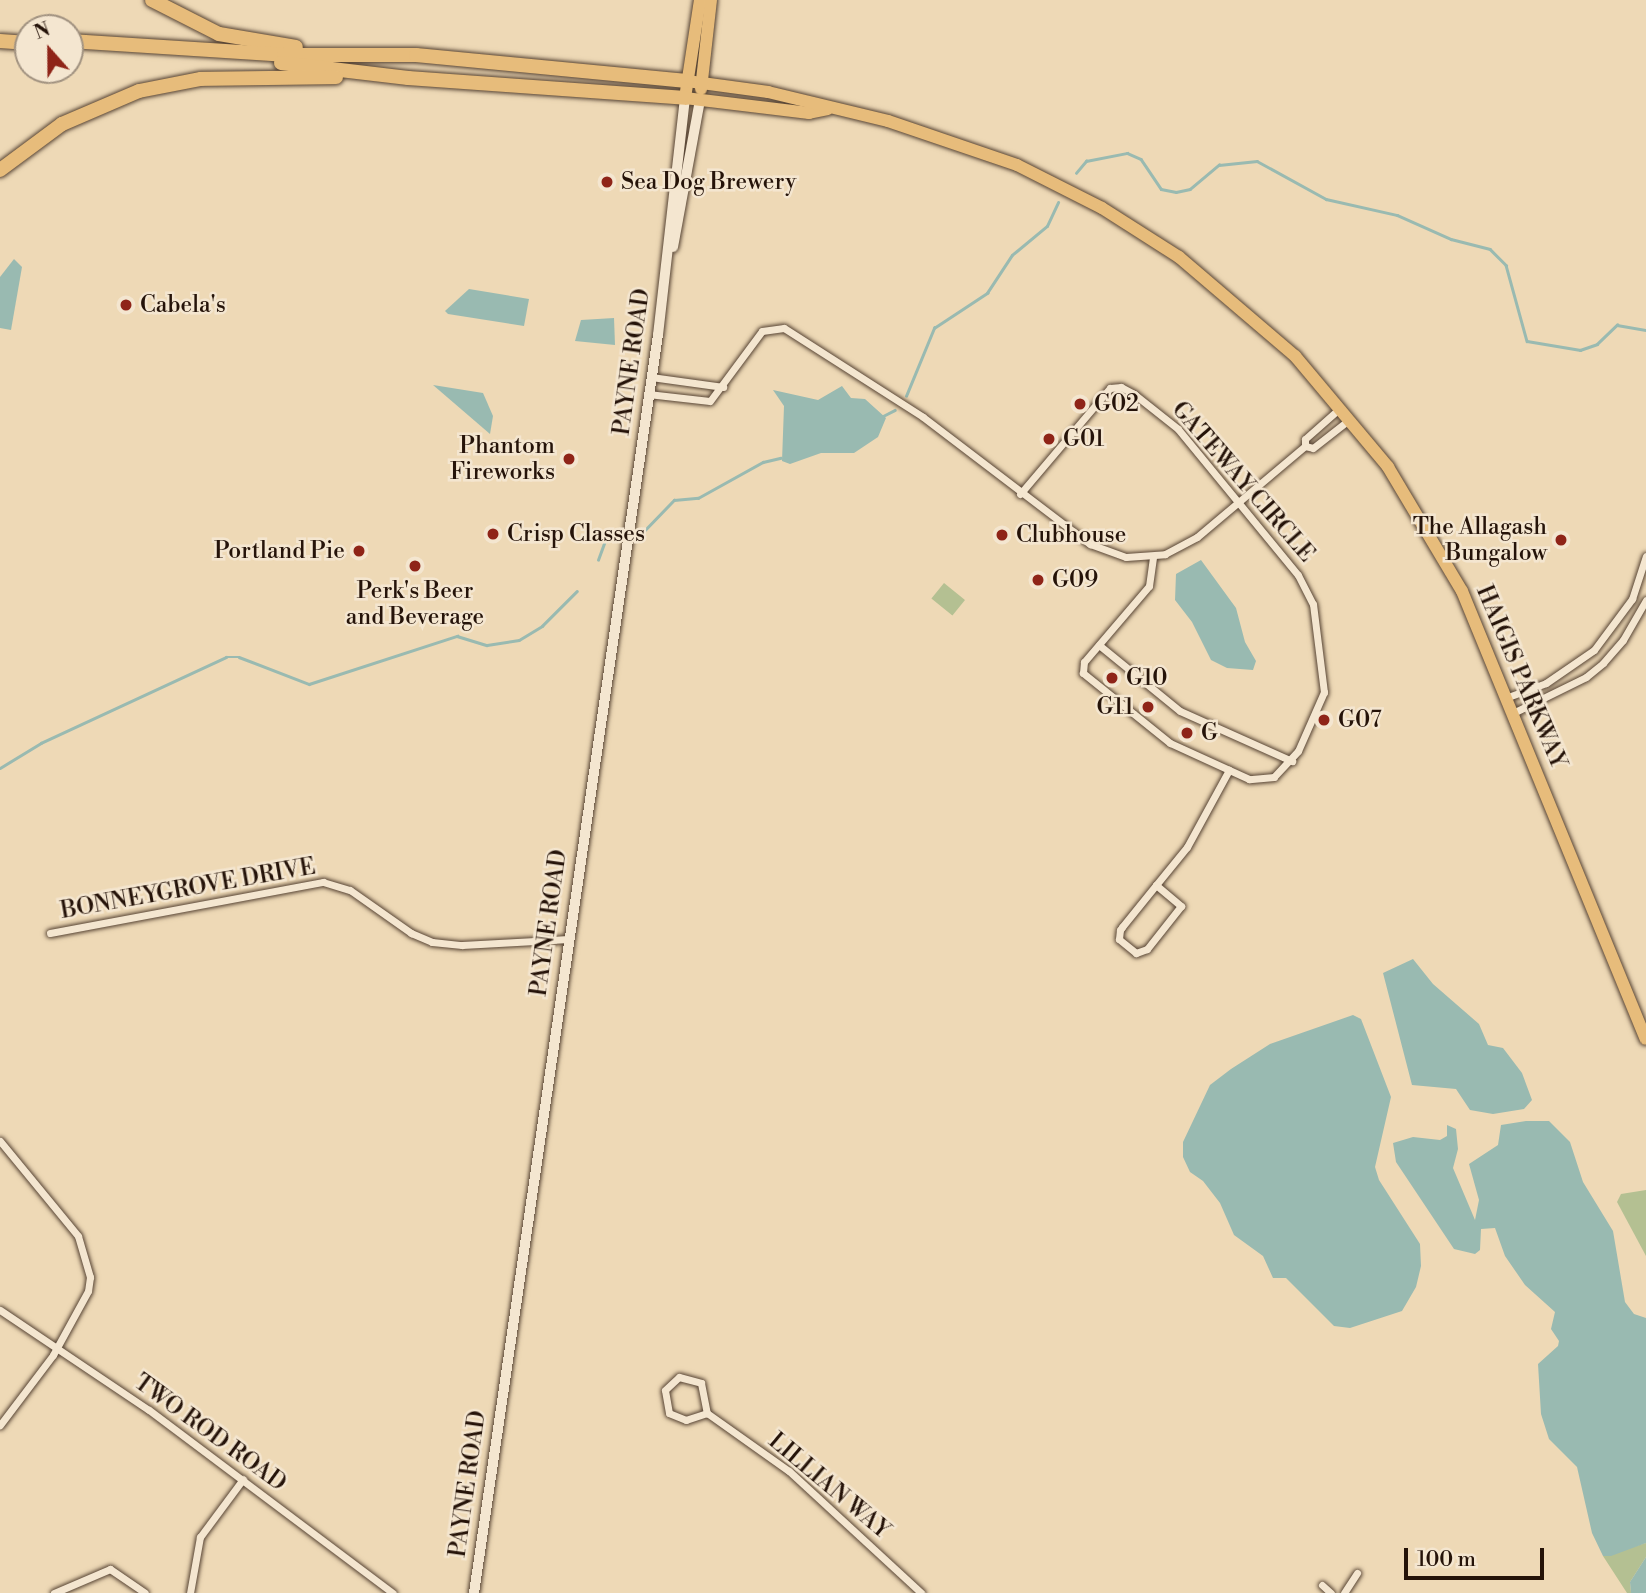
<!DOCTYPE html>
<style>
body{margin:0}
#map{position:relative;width:1646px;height:1593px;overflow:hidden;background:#eed9b6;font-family:"Libre Bodoni",serif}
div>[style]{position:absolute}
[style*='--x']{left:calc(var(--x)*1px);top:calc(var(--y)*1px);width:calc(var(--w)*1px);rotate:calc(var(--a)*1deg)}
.green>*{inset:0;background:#b4c092;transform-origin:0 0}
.water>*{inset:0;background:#99bab1}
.stream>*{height:2.5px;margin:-1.25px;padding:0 1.25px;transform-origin:1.25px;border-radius:1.25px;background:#99bab1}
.roads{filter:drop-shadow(0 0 2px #574434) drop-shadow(0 0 2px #574434)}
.minor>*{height:7px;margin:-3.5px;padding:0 3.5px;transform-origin:3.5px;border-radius:3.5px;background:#f4e6d0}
.secondary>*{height:10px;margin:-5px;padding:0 5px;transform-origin:5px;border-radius:5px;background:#f4e6d0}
.primary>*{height:12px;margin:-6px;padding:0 6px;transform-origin:6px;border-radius:6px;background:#e7bc7b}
.motorway>*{height:14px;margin:-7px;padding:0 7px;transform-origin:7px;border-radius:7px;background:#e7bc7b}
.dots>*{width:19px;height:19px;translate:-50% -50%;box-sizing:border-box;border:4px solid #f4e6d0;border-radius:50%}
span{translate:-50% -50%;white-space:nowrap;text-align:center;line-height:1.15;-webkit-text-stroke:5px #f4e6d0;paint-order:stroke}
.poi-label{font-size:23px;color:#251309}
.left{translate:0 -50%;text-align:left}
.right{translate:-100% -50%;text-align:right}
.street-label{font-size:23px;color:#251309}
.north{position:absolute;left:14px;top:14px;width:70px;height:70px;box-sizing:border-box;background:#f4e6d0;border:2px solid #a19280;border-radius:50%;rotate:339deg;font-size:19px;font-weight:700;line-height:28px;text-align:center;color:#251309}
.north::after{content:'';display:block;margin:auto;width:24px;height:32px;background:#8f2418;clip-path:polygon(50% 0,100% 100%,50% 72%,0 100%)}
.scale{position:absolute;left:1404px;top:1548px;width:140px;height:32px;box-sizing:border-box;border:4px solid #251309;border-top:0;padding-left:9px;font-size:21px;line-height:24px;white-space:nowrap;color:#251309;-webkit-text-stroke:5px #f4e6d0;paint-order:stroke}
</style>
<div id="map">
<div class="green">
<i style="left:944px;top:583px;width:27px;height:20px;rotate:39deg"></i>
<i style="clip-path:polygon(1646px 1190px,1646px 1256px,1617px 1202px,1621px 1194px)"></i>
<i style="clip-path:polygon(1646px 1543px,1646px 1557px,1630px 1582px,1631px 1593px,1627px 1593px,1603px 1556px)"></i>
</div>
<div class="water">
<i style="clip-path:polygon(14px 259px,22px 267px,11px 330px,0 328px,0 277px)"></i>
<i style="clip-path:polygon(469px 289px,529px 299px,524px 326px,448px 314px,445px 311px)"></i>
<i style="clip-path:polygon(614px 318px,615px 345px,575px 341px,581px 320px)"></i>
<i style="clip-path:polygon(433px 385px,483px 393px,493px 416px,490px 434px)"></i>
<i style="clip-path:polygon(842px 386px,851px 398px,865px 399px,886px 418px,878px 437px,854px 453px,821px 453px,790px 464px,782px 461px,784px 406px,773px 390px,818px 400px)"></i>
<i style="clip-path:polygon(1201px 560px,1236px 608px,1245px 642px,1256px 661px,1253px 670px,1227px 668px,1211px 660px,1192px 622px,1175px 600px,1176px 574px)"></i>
<i style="clip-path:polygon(1413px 959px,1433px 984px,1479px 1024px,1488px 1045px,1503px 1048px,1522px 1073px,1532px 1100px,1524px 1109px,1493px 1114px,1470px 1110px,1456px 1089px,1412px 1085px,1383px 973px)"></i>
<i style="clip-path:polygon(1353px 1015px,1361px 1019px,1391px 1097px,1375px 1167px,1379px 1180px,1420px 1244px,1421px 1266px,1416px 1287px,1402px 1311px,1350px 1328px,1334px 1326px,1286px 1278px,1273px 1278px,1263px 1256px,1234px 1235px,1220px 1203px,1203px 1181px,1190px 1172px,1183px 1157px,1183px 1142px,1210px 1085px,1231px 1069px,1270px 1044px)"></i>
<i style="clip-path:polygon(1526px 1121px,1549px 1121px,1570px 1142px,1583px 1182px,1613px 1231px,1625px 1302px,1634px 1314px,1646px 1318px,1646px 1543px,1611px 1556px,1603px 1556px,1592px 1533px,1577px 1467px,1549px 1439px,1541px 1414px,1538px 1364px,1558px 1346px,1559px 1341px,1551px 1329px,1555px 1312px,1525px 1285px,1505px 1256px,1495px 1228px,1481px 1229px,1480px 1250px,1475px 1254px,1454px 1249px,1396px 1162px,1393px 1143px,1413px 1137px,1440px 1140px,1447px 1136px,1447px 1125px,1456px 1129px,1458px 1149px,1453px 1168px,1475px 1220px,1479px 1200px,1469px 1164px,1498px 1145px,1501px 1125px)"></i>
<i style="clip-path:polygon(1646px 1557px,1646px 1593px,1631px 1593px,1630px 1582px)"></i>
</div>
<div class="stream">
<i style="--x:1076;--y:173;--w:16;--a:-50"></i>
<i style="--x:1086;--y:161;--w:42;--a:-11"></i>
<i style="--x:1127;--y:153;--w:15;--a:23"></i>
<i style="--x:1141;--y:159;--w:36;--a:56"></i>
<i style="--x:1161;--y:189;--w:15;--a:11"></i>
<i style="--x:1176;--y:192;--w:14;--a:-12"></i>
<i style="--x:1190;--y:189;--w:38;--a:-40"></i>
<i style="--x:1219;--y:165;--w:38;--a:-6"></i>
<i style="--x:1257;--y:161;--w:79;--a:28.8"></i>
<i style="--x:1326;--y:199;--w:73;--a:12.7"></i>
<i style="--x:1397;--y:215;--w:59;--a:24"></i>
<i style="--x:1451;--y:239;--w:40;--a:14.4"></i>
<i style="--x:1490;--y:249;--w:23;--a:45"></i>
<i style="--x:1506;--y:265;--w:79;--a:74.6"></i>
<i style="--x:1527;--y:341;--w:54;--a:9.6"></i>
<i style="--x:1580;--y:350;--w:18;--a:-19"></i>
<i style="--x:1597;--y:344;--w:28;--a:-44"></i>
<i style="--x:1617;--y:325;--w:29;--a:10"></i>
<i style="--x:906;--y:396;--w:74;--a:-67.6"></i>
<i style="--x:934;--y:328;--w:64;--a:-33.4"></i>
<i style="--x:987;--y:293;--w:45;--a:-56.7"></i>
<i style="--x:1012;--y:255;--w:45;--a:-39.6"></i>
<i style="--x:1047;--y:226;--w:26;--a:-65"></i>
<i style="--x:883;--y:416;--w:13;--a:-27"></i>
<i style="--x:642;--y:533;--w:46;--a:-45.9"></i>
<i style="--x:674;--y:500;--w:24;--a:-5"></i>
<i style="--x:698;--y:498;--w:74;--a:-29"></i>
<i style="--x:763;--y:462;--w:18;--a:-13"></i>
<i style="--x:598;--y:560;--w:29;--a:-70"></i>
<i style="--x:0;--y:768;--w:48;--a:-31.4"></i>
<i style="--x:41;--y:743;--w:204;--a:-24.9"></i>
<i style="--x:226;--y:657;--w:13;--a:0"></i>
<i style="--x:239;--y:657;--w:75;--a:21.1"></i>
<i style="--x:309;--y:684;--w:156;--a:-18"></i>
<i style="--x:457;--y:636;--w:31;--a:17"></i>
<i style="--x:487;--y:645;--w:32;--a:-9"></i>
<i style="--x:519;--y:640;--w:27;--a:-31"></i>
<i style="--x:542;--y:626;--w:49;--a:-45"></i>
</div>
<div class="roads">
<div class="minor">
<i style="--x:651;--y:377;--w:73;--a:7.9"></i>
<i style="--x:648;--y:394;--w:62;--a:6.4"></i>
<i style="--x:710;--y:401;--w:87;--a:-53.4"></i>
<i style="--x:762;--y:331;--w:22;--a:-8"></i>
<i style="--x:784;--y:328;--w:165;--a:32.6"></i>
<i style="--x:923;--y:417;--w:210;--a:37.3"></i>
<i style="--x:1090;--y:544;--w:38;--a:20"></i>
<i style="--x:1126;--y:557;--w:39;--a:-4"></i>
<i style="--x:1165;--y:554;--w:36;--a:-28"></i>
<i style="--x:1197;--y:537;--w:141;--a:-40.1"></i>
<i style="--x:1305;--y:446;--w:7;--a:-90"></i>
<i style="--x:1305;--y:439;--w:47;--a:-41.5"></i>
<i style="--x:1305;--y:446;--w:8;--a:14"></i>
<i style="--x:1313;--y:448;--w:47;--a:-38.1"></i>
<i style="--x:1020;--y:494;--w:139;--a:-49.7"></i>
<i style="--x:1110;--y:388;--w:11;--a:-5"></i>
<i style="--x:1121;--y:387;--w:15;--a:28"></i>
<i style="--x:1134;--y:394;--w:56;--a:38.5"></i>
<i style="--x:1178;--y:429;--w:189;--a:50.6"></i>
<i style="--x:1298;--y:575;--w:33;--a:63"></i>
<i style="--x:1313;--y:604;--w:89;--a:82.9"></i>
<i style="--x:1324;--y:692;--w:64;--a:113.8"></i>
<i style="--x:1298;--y:751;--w:35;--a:133"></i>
<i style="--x:1274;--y:777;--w:25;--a:175"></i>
<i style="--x:1249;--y:779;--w:87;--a:-155.5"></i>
<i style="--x:1170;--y:743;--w:112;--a:-141.2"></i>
<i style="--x:1083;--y:673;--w:11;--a:-85"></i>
<i style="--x:1084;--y:662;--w:100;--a:-49.5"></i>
<i style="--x:1149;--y:586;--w:30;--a:-82"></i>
<i style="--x:1099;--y:645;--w:104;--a:39.2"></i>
<i style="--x:1180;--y:711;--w:123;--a:24.1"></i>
<i style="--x:1508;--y:697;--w:40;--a:-20.2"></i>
<i style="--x:1546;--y:683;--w:58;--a:-34.5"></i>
<i style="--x:1594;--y:650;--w:64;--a:-53.3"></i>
<i style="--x:1632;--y:599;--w:45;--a:-72"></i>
<i style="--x:1515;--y:712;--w:79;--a:-26.2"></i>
<i style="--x:1586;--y:677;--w:22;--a:-39"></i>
<i style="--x:1603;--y:663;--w:30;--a:-49"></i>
<i style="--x:1623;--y:640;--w:46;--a:-60.1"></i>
<i style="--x:1156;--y:885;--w:33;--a:40"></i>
<i style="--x:1181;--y:906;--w:55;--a:128.3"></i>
<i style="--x:1147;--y:949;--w:12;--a:160"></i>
<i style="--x:1136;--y:953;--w:22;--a:-141"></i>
<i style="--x:1119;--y:939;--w:9;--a:-84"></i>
<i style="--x:1120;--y:930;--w:4;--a:-56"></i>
<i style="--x:1122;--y:927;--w:54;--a:-51"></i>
<i style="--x:1156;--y:885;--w:49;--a:-50.8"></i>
<i style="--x:1187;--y:847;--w:88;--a:-61.4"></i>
<i style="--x:50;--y:933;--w:278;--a:-10.6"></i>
<i style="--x:323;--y:882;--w:28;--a:17"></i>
<i style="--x:350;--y:890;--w:75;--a:35.2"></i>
<i style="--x:411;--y:933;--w:23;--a:23"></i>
<i style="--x:432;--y:942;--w:30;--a:6"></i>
<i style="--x:462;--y:945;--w:106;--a:-3.2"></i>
<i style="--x:0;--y:1141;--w:123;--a:50.6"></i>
<i style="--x:78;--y:1236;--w:43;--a:73.7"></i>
<i style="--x:90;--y:1277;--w:14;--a:98"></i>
<i style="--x:88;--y:1291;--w:73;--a:118.7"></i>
<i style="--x:53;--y:1355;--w:88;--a:127.1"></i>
<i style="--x:0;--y:1310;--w:179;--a:33.9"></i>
<i style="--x:149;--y:1410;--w:305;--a:36.9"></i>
<i style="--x:679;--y:1377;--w:23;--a:15"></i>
<i style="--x:701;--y:1383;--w:31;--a:79"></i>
<i style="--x:707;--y:1413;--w:22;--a:162"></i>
<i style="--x:686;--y:1420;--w:18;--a:-158"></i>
<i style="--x:669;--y:1413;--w:23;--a:-100"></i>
<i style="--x:665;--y:1390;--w:19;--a:-43"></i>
<i style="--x:707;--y:1413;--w:100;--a:35.3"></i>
<i style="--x:789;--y:1471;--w:180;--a:42.7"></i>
<i style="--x:1322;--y:1585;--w:12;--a:42"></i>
<i style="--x:54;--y:1593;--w:61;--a:-23.2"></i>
<i style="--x:110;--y:1569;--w:42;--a:34.4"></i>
<i style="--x:190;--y:1593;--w:57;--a:-79.9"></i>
<i style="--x:200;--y:1537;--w:72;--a:-53.4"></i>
<i style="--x:1344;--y:1593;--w:24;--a:-57"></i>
</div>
<div class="secondary">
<i style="--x:673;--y:247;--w:149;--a:-79.6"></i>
<i style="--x:474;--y:1593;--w:1271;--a:-81.68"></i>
<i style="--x:658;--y:335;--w:239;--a:-83.5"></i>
</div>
<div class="primary">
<i style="--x:700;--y:0;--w:99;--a:98.7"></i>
<i style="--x:685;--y:98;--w:125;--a:6.9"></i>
<i style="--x:809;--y:113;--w:19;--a:-12"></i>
<i style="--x:687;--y:81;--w:82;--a:7.7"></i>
<i style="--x:768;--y:92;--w:123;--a:13.6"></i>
<i style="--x:888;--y:121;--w:136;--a:18.8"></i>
<i style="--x:1017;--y:165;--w:95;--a:26.8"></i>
<i style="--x:1102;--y:208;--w:91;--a:32.5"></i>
<i style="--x:1179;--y:257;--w:153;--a:40.5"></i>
<i style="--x:1295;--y:356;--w:145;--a:50"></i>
<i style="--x:1388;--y:467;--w:144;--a:59.2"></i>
<i style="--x:1462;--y:591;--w:484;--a:67.7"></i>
<i style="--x:701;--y:89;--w:90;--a:-83.6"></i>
</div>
<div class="motorway">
<i style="--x:152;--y:0;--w:75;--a:26.9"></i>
<i style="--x:219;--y:34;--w:78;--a:9.6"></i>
<i style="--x:0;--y:41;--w:28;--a:4"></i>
<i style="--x:70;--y:41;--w:214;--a:3.7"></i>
<i style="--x:284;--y:55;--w:132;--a:0"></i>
<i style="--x:416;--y:55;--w:272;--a:5.5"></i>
<i style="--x:281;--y:63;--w:128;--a:6.7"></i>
<i style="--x:408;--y:78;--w:278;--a:4.1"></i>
<i style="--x:0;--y:170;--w:77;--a:-36.6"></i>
<i style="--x:62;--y:124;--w:84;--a:-23.2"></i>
<i style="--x:139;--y:91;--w:63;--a:-11"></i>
<i style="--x:201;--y:79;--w:135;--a:-0.8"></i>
</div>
</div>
<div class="dots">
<i style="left:607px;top:182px;background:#8f2418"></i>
<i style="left:126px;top:305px;background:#8f2418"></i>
<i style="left:1080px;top:404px;background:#8f2418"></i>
<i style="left:1049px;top:439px;background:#8f2418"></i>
<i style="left:569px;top:459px;background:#8f2418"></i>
<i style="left:493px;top:534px;background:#8f2418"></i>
<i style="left:1002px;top:535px;background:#8f2418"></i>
<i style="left:1561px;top:540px;background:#8f2418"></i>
<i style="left:359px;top:551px;background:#8f2418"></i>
<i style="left:415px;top:566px;background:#8f2418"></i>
<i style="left:1038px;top:580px;background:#8f2418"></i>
<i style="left:1112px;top:678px;background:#8f2418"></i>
<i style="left:1148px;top:707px;background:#8f2418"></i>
<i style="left:1324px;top:720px;background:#8f2418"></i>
<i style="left:1187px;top:733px;background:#8f2418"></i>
</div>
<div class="poi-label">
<span class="left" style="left:621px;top:182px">Sea Dog Brewery</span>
<span class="left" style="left:140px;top:305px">Cabela's</span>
<span class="left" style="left:1094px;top:404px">G02</span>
<span class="left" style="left:1063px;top:439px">G01</span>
<span class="right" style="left:555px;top:459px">Phantom<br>Fireworks</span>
<span class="right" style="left:1547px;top:540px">The Allagash<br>Bungalow</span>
<span class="left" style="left:507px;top:534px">Crisp Classes</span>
<span class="left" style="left:1016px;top:535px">Clubhouse</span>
<span class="right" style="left:345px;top:551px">Portland Pie</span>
<span class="left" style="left:1052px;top:580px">G09</span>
<span style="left:415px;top:604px">Perk's Beer<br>and Beverage</span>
<span class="left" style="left:1126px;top:678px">G10</span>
<span class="right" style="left:1134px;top:707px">G11</span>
<span class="left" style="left:1338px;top:720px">G07</span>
<span class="left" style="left:1201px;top:733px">G</span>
</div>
<div class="street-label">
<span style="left:632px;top:362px;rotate:-82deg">PAYNE ROAD</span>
<span style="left:1243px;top:482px;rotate:49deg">GATEWAY CIRCLE</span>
<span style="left:1521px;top:677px;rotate:67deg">HAIGIS PARKWAY</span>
<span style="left:188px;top:889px;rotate:-10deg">BONNEYGROVE DRIVE</span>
<span style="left:549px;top:923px;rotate:-82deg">PAYNE ROAD</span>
<span style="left:210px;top:1433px;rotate:36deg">TWO ROD ROAD</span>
<span style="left:468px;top:1484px;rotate:-82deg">PAYNE ROAD</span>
<span style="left:829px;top:1486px;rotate:40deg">LILLIAN WAY</span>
</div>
<div class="north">N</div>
<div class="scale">100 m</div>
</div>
